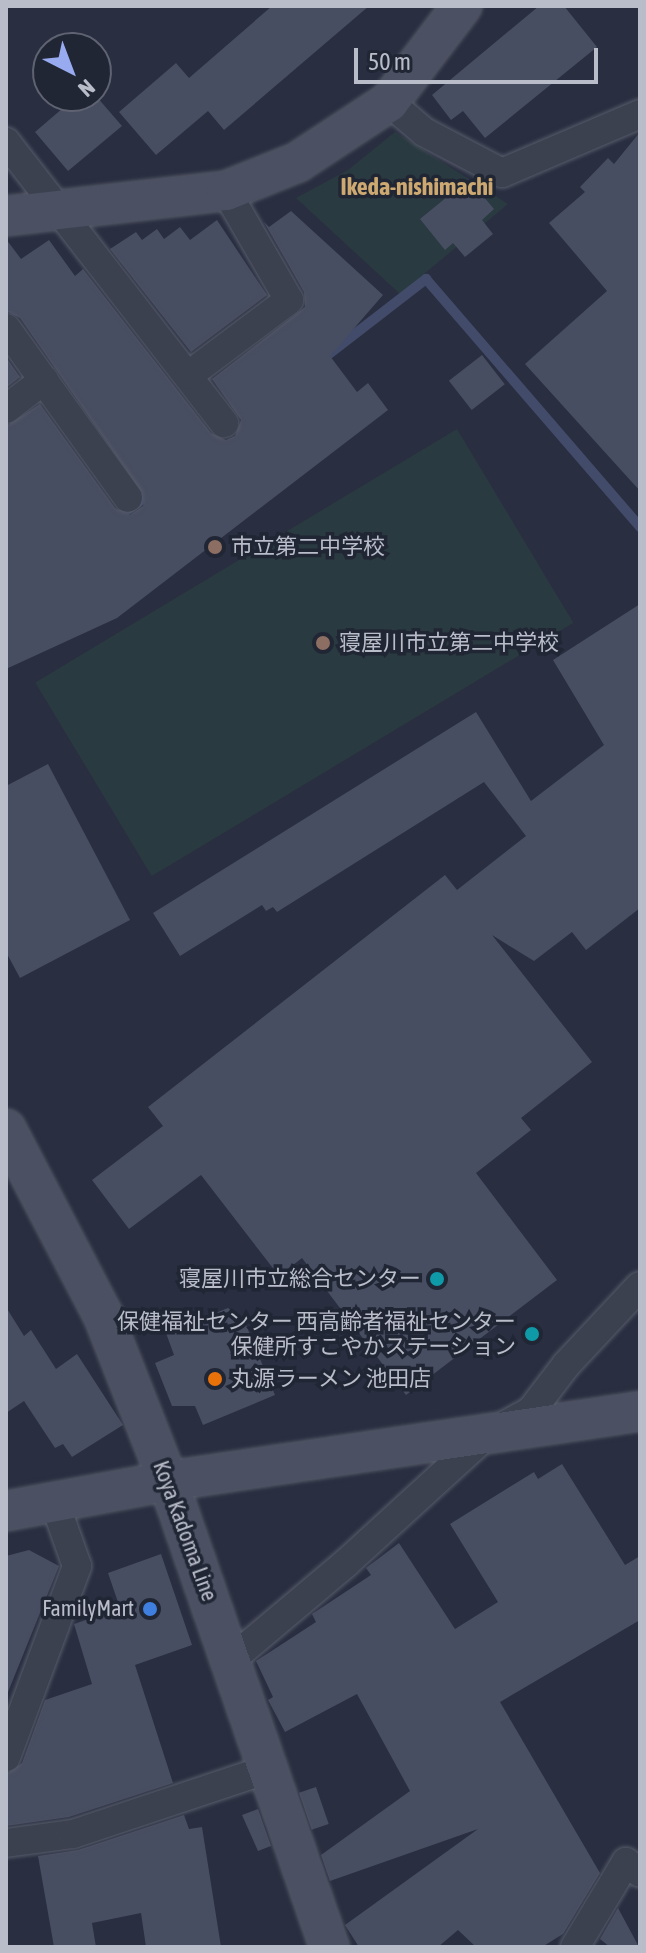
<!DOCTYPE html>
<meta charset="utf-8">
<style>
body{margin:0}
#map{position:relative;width:646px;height:1953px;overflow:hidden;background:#292e40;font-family:"Asap Condensed","Noto Sans JP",sans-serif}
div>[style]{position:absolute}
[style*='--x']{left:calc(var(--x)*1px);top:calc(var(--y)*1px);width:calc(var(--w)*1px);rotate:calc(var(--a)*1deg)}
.green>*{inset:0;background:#2a3a41;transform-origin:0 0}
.stream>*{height:10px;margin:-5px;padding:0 5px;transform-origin:5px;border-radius:5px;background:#424b69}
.building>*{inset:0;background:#484e61;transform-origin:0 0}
.roads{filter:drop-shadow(0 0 2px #575c6a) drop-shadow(0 0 2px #575c6a)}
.street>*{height:28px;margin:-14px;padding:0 14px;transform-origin:14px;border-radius:14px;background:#3c4150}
.secondary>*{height:38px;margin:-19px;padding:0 19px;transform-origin:19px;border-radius:19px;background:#4b5062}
.dots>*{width:22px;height:22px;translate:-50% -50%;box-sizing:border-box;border:4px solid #212635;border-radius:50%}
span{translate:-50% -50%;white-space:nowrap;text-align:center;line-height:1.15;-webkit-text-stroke:7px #212635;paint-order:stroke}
.poi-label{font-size:22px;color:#b9bdca}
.left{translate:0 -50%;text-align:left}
.right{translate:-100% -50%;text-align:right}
.street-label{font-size:22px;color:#b9bdca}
.neighbourhood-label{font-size:24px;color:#cda971;font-weight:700}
.frame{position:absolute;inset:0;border:8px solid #b9bdca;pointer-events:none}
.north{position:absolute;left:32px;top:32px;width:80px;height:80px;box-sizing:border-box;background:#212635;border:2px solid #5e6271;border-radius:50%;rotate:138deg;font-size:22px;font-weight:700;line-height:32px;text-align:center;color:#b9bdca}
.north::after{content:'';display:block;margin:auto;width:28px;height:36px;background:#98abf0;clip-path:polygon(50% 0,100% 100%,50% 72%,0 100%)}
.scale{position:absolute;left:354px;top:48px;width:244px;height:36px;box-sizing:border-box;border:4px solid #b9bdca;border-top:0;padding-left:10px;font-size:24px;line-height:28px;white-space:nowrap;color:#b9bdca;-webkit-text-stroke:6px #212635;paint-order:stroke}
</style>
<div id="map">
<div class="green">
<i style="clip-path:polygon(395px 132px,508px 204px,400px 294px,296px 198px,348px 170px)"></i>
<i style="left:457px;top:429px;width:226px;height:492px;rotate:59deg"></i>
</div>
<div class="stream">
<i style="--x:329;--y:354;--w:123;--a:-37.7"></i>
<i style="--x:426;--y:279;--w:328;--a:49.2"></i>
<i style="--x:114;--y:520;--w:52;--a:-36.4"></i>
</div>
<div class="building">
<i style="clip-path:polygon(272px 6px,369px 6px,224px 130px,208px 111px,156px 155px,119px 112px,176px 63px,189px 78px)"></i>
<i style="clip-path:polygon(539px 6px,564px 6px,597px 47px,485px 138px,463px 111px,451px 120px,432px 95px)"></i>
<i style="clip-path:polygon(77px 96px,96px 96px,122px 126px,68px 171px,35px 132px)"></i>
<i style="clip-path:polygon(640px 132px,640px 491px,525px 364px,607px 291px,549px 223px,585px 192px,580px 187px,608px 158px,614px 164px)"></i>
<i style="clip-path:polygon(469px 179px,494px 209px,482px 220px,493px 234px,465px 257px,453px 243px,445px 250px,420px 219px)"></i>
<i style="clip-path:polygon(291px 211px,383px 295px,330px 356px,357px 392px,368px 383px,388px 410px,117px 618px,6px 669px,6px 426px,40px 404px,115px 508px,130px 515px,143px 506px,145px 497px,20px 318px,6px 311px,6px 239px,21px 259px,49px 240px,75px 276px,83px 269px,211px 433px,226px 440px,235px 436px,241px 420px,212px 379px,305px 307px,304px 292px,264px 222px,269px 227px)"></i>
<i style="clip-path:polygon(217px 220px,267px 295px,191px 352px,110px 249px,136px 232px,142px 240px,157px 229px,164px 239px,180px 227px,190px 240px)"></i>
<i style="left:482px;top:355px;width:37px;height:42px;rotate:52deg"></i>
<i style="clip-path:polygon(6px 357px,20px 377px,6px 388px)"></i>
<i style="clip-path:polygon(640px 604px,640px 908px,586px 950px,572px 932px,534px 961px,492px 935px,592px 1062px,521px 1118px,531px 1130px,476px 1173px,557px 1280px,406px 1395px,302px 1258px,279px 1276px,201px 1175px,129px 1229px,92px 1180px,163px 1126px,148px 1107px,445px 875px,457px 890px,526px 836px,484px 782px,277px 912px,273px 907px,266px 911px,262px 905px,180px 956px,153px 913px,476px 712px,531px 801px,604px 745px,553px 660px)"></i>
<i style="clip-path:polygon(48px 764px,130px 920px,20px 978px,6px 952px,6px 786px)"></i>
<i style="clip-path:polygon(6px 1307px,24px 1336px,31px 1330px,56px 1369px,77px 1354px,123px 1425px,72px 1457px,63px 1444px,55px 1448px,24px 1401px,6px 1413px)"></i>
<i style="clip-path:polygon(228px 1308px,244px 1320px,275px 1395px,203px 1425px,195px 1406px,172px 1406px,155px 1363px,174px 1355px,166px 1333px)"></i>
<i style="clip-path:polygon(562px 1464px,625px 1565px,640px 1556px,640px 1620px,500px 1702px,600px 1873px,563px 1934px,542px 1947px,476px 1947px,458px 1930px,438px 1947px,359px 1947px,345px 1925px,478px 1829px,330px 1881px,321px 1855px,410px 1791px,357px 1694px,285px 1732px,268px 1700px,273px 1697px,256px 1661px,316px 1622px,312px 1614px,371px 1575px,366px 1568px,399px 1543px,455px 1629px,498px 1602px,450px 1524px,534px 1472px,538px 1479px)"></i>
<i style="clip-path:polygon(29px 1550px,59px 1566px,6px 1697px,6px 1556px)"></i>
<i style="clip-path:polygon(161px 1554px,192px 1645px,135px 1665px,173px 1783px,69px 1817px,6px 1826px,6px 1774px,22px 1763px,45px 1700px,92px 1684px,74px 1624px,120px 1608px,108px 1573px)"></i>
<i style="left:316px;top:1787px;width:39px;height:18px;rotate:71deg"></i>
<i style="clip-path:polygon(258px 1809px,271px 1846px,258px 1851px,242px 1815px)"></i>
<i style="clip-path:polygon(184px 1815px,189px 1829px,202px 1827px,221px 1947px,146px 1947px,141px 1913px,92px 1923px,96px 1947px,54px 1947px,38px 1856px,78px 1850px)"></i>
<i style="clip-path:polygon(618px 1908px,639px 1947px,610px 1947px,600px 1939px)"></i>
</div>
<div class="roads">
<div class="street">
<i style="--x:389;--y:102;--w:46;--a:40.6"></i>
<i style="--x:424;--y:132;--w:88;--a:27.7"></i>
<i style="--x:502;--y:173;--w:150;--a:-23.1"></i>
<i style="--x:6;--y:142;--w:356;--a:52.2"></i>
<i style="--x:6;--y:328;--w:209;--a:54.3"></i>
<i style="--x:189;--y:375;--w:125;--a:-36.9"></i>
<i style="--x:289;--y:300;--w:126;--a:-120"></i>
<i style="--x:6;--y:409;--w:48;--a:-37.3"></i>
<i style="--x:231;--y:1660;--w:149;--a:-40.1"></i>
<i style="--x:345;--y:1564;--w:190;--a:-42.4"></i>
<i style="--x:485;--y:1436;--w:52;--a:-28.5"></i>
<i style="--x:531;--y:1411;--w:58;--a:-52.7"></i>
<i style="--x:566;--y:1365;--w:108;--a:-46.9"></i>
<i style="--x:6;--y:1757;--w:204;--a:-69.6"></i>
<i style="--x:77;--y:1566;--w:66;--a:-109.5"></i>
<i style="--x:6;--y:1843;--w:68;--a:-7.7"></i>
<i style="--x:73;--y:1834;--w:202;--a:-18.4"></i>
<i style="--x:575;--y:1947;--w:99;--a:-59"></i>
<i style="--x:626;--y:1862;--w:18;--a:38"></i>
</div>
<div class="secondary">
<i style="--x:6;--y:216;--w:221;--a:-6.5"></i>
<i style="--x:226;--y:191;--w:78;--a:-21.9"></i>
<i style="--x:298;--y:162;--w:109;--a:-33.4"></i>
<i style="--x:389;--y:102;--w:121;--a:-52.8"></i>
<i style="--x:6;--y:1129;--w:210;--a:62.5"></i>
<i style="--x:103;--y:1315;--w:178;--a:68.6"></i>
<i style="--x:168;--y:1481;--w:493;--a:70.9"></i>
<i style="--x:6;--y:1511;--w:165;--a:-10.5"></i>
<i style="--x:168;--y:1481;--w:477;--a:-8.4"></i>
</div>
</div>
<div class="dots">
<i style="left:215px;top:547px;background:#8d6e63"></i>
<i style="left:323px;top:643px;background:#8d6e63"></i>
<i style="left:437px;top:1279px;background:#0f9aa8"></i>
<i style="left:532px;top:1334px;background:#0f9aa8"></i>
<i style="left:215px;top:1379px;background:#e8710a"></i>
<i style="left:150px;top:1609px;background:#3f7fe0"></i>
</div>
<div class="poi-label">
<span class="left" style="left:231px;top:547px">市立第二中学校</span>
<span class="left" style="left:339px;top:643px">寝屋川市立第二中学校</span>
<span class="right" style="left:421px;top:1279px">寝屋川市立総合センター</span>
<span class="right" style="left:516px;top:1334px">保健福祉センター 西高齢者福祉センター<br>保健所すこやかステーション</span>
<span class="left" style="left:231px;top:1379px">丸源ラーメン 池田店</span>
<span class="right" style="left:134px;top:1609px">FamilyMart</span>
</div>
<div class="street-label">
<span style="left:185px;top:1531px;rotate:70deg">Koya Kadoma Line</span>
</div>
<div class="neighbourhood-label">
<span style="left:417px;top:187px">Ikeda-nishimachi</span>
</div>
<div class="frame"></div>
<div class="north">N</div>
<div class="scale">50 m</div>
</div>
